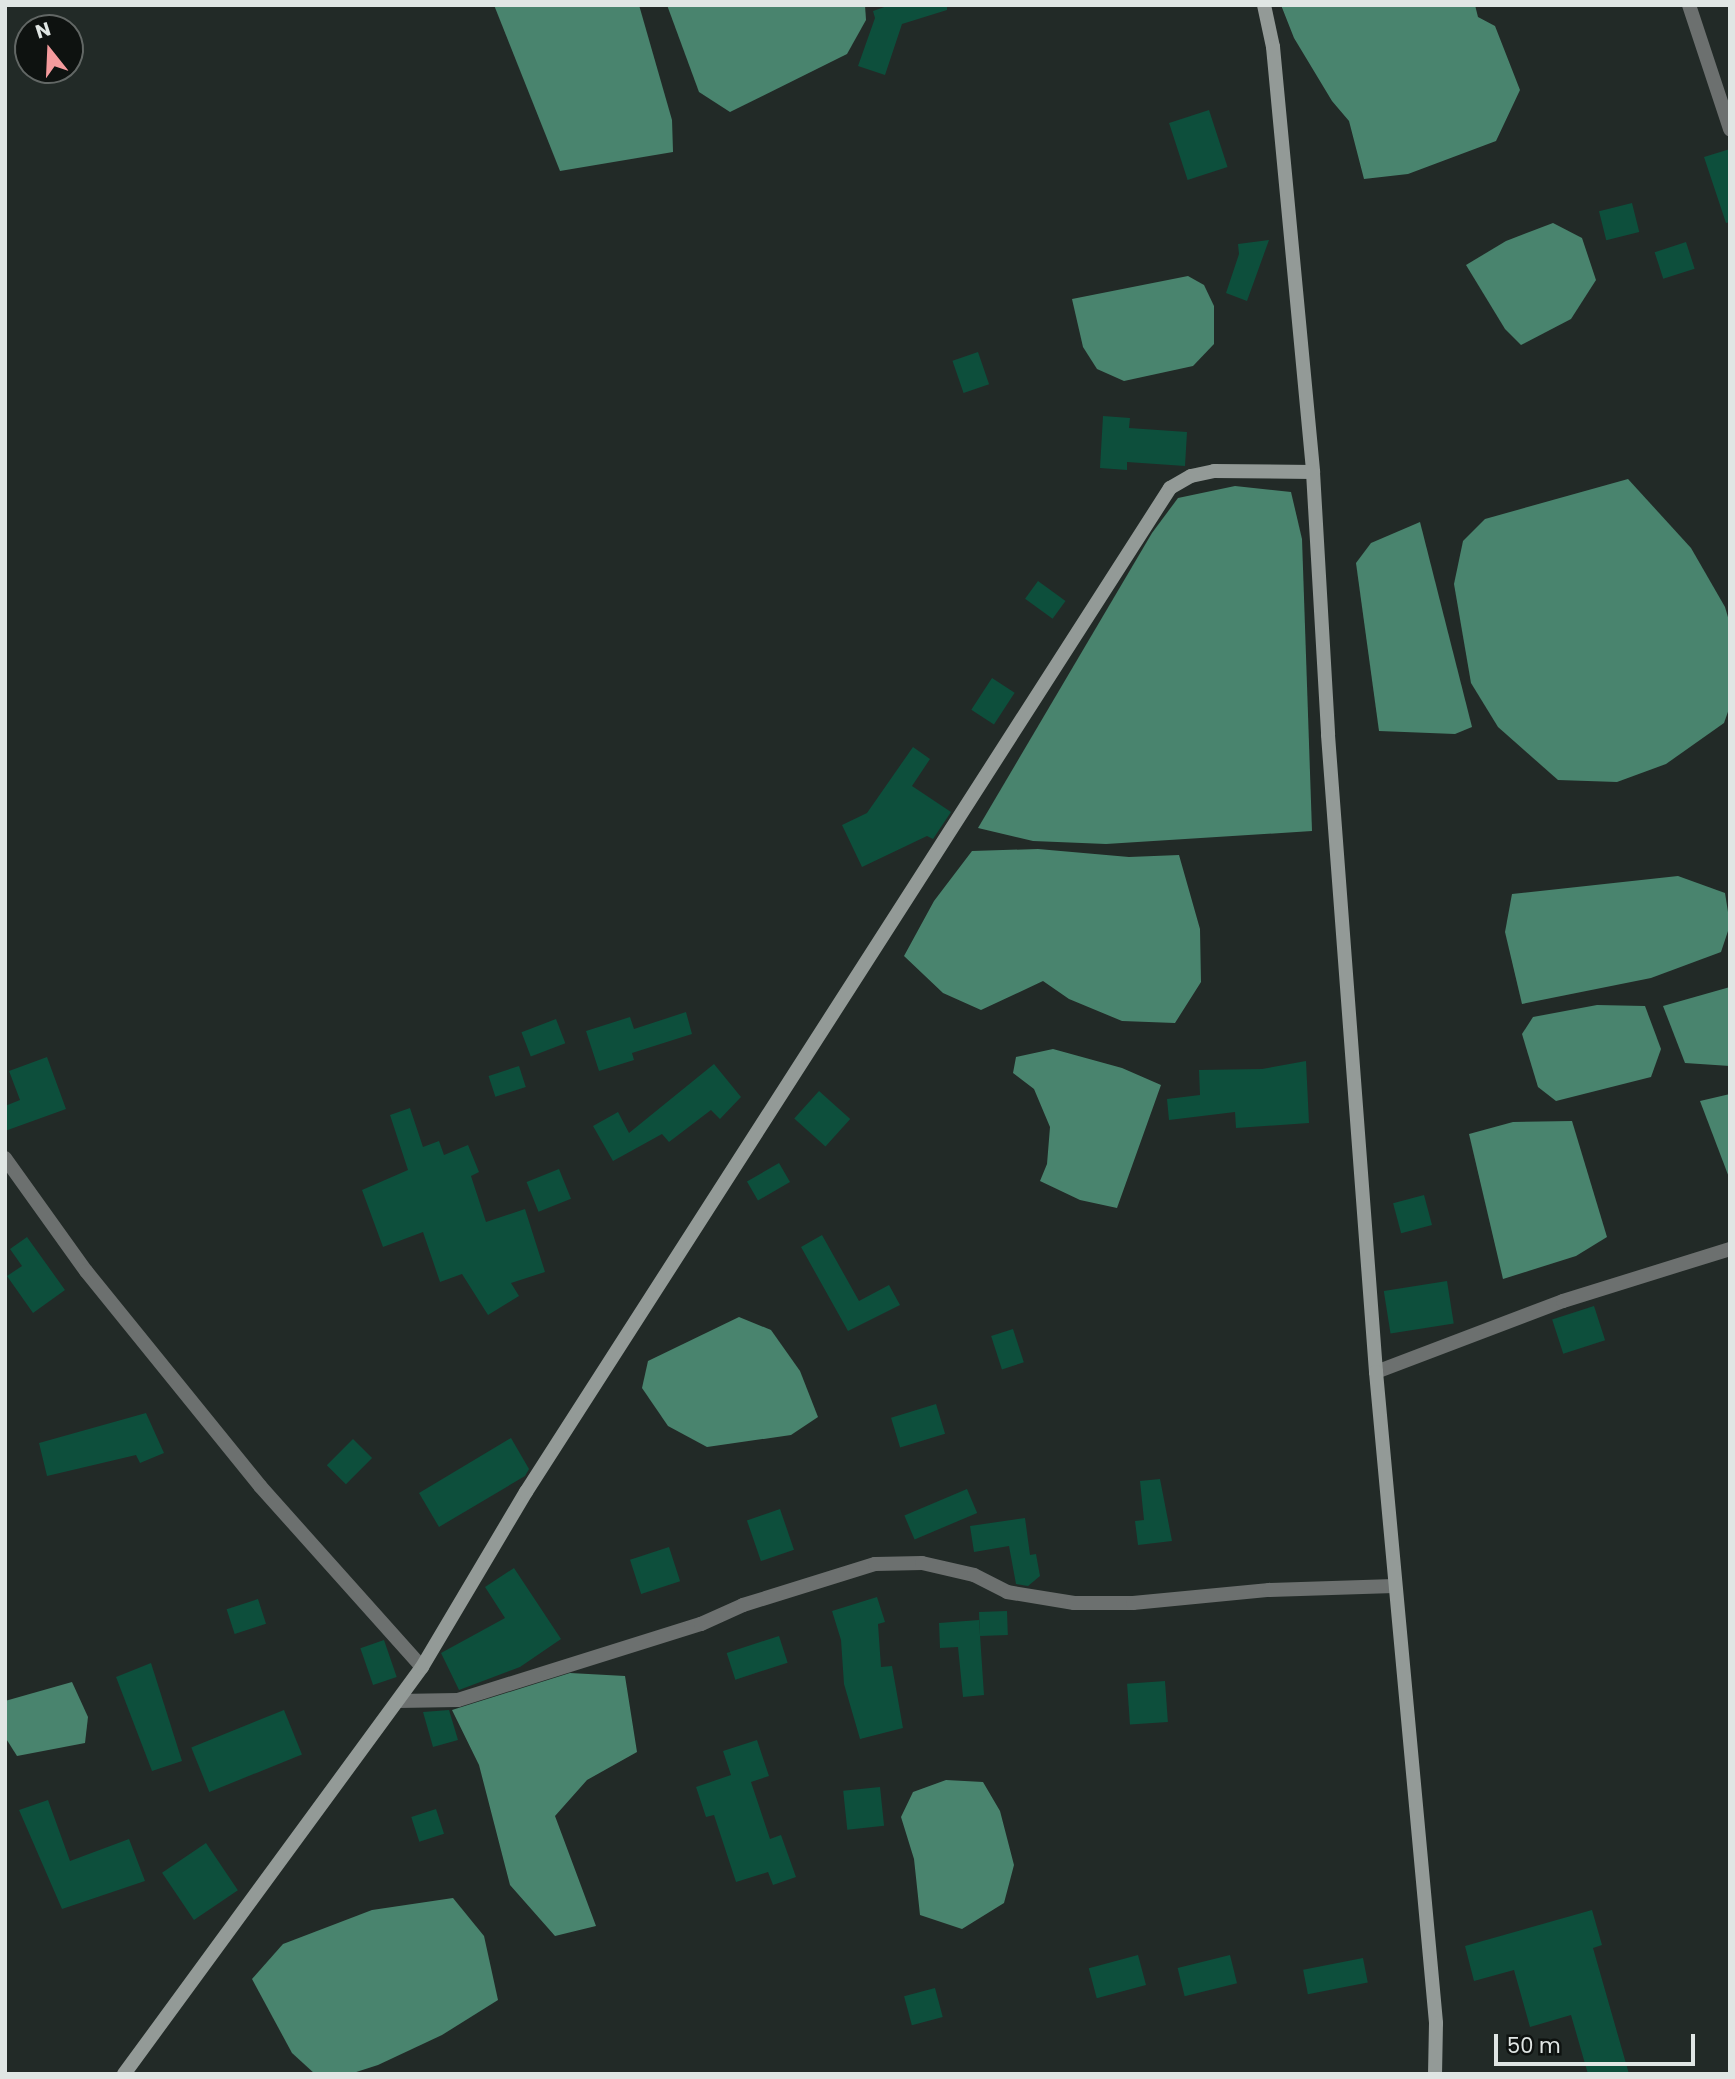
<!DOCTYPE html>
<style>
body{margin:0}
#map{position:relative;width:1735px;height:2079px;overflow:hidden;background:#222a27;font-family:Poppins,sans-serif}
div>[style]{position:absolute}
[style*='--x']{left:calc(var(--x)*1px);top:calc(var(--y)*1px);width:calc(var(--w)*1px);rotate:calc(var(--a)*1deg)}
.water>*{inset:0;background:#49846e}
.building>*{inset:0;background:#0d4f3c;transform-origin:0 0}
.street>*{height:14px;margin:-7px;padding:0 7px;transform-origin:7px;border-radius:7px;background:#6c706f}
.secondary>*{height:14px;margin:-7px;padding:0 7px;transform-origin:7px;border-radius:7px;background:#939a97}
span{translate:-50% -50%;white-space:nowrap;text-align:center;line-height:1.15;-webkit-text-stroke:5px #0e1210;paint-order:stroke}
.frame{position:absolute;inset:0;border:7px solid #e0e6e4;pointer-events:none}
.north{position:absolute;left:14px;top:14px;width:70px;height:70px;box-sizing:border-box;background:#0e1210;border:2px solid #626765;border-radius:50%;rotate:342deg;font-size:19px;font-weight:700;line-height:28px;text-align:center;color:#e0e6e4}
.north::after{content:'';display:block;margin:auto;width:24px;height:32px;background:#f59b9d;clip-path:polygon(50% 0,100% 100%,50% 72%,0 100%)}
.scale{position:absolute;left:1494px;top:2034px;width:201px;height:32px;box-sizing:border-box;border:4px solid #e0e6e4;border-top:0;padding-left:9px;font-size:21px;line-height:24px;white-space:nowrap;color:#e0e6e4;-webkit-text-stroke:5px #0e1210;paint-order:stroke}
</style>
<div id="map">
<div class="water">
<i style="clip-path:polygon(494px 5px,639px 5px,672px 120px,673px 152px,560px 171px)"></i>
<i style="clip-path:polygon(667px 5px,865px 5px,866px 20px,847px 54px,730px 112px,699px 92px)"></i>
<i style="clip-path:polygon(1281px 5px,1475px 5px,1478px 17px,1495px 26px,1520px 90px,1496px 141px,1408px 174px,1364px 179px,1349px 121px,1332px 101px,1294px 38px)"></i>
<i style="clip-path:polygon(1553px 223px,1582px 238px,1596px 280px,1571px 319px,1521px 345px,1505px 329px,1466px 265px,1506px 241px)"></i>
<i style="clip-path:polygon(1188px 276px,1204px 285px,1214px 306px,1214px 344px,1193px 366px,1124px 381px,1097px 369px,1083px 347px,1072px 299px)"></i>
<i style="clip-path:polygon(1628px 479px,1691px 548px,1725px 607px,1730px 624px,1730px 706px,1724px 723px,1666px 764px,1617px 782px,1558px 780px,1498px 727px,1471px 683px,1454px 584px,1463px 541px,1485px 519px)"></i>
<i style="clip-path:polygon(1235px 486px,1291px 492px,1302px 539px,1312px 831px,1106px 844px,1033px 841px,978px 828px,1152px 533px,1178px 498px)"></i>
<i style="clip-path:polygon(1420px 522px,1472px 727px,1455px 734px,1379px 731px,1356px 563px,1371px 543px)"></i>
<i style="clip-path:polygon(1038px 849px,1129px 857px,1179px 855px,1200px 929px,1201px 982px,1175px 1023px,1122px 1021px,1069px 999px,1043px 981px,981px 1010px,943px 993px,904px 956px,934px 901px,972px 851px)"></i>
<i style="clip-path:polygon(1678px 876px,1725px 893px,1730px 925px,1721px 952px,1651px 978px,1522px 1004px,1505px 932px,1512px 894px)"></i>
<i style="clip-path:polygon(1730px 987px,1730px 1066px,1685px 1063px,1663px 1006px)"></i>
<i style="clip-path:polygon(1597px 1005px,1645px 1006px,1661px 1049px,1651px 1077px,1556px 1101px,1538px 1087px,1522px 1034px,1533px 1017px)"></i>
<i style="clip-path:polygon(1053px 1049px,1122px 1068px,1161px 1085px,1117px 1208px,1080px 1200px,1040px 1181px,1047px 1164px,1050px 1127px,1034px 1089px,1013px 1073px,1016px 1057px)"></i>
<i style="clip-path:polygon(1730px 1094px,1730px 1180px,1700px 1101px)"></i>
<i style="clip-path:polygon(1572px 1121px,1607px 1237px,1576px 1256px,1503px 1279px,1469px 1134px,1513px 1122px)"></i>
<i style="clip-path:polygon(739px 1317px,771px 1330px,800px 1371px,818px 1417px,791px 1435px,707px 1447px,668px 1426px,642px 1388px,648px 1361px)"></i>
<i style="clip-path:polygon(570px 1673px,625px 1676px,637px 1752px,587px 1780px,555px 1816px,596px 1926px,555px 1936px,510px 1885px,479px 1765px,452px 1710px)"></i>
<i style="clip-path:polygon(72px 1682px,88px 1717px,85px 1743px,17px 1756px,5px 1737px,5px 1701px)"></i>
<i style="clip-path:polygon(946px 1780px,983px 1782px,1000px 1811px,1014px 1865px,1004px 1903px,962px 1929px,920px 1915px,914px 1859px,901px 1817px,913px 1792px)"></i>
<i style="clip-path:polygon(453px 1898px,484px 1936px,498px 2000px,442px 2035px,378px 2065px,350px 2074px,315px 2074px,292px 2053px,252px 1979px,283px 1944px,372px 1910px)"></i>
</div>
<div class="building">
<i style="clip-path:polygon(890px 5px,947px 5px,947px 10px,902px 24px,885px 75px,858px 66px,875px 18px,873px 11px)"></i>
<i style="left:1209px;top:110px;width:60px;height:42px;rotate:72deg"></i>
<i style="clip-path:polygon(1730px 149px,1730px 222px,1726px 223px,1704px 157px)"></i>
<i style="left:1632px;top:203px;width:30px;height:34px;rotate:76deg"></i>
<i style="clip-path:polygon(1269px 240px,1247px 301px,1226px 293px,1239px 254px,1238px 244px)"></i>
<i style="left:1686px;top:242px;width:28px;height:33px;rotate:72deg"></i>
<i style="left:978px;top:352px;width:34px;height:27px;rotate:71deg"></i>
<i style="clip-path:polygon(1103px 416px,1130px 418px,1129px 428px,1187px 432px,1185px 466px,1127px 462px,1127px 470px,1100px 468px)"></i>
<i style="left:1038px;top:581px;width:34px;height:22px;rotate:36deg"></i>
<i style="left:992px;top:678px;width:27px;height:38px;rotate:33deg"></i>
<i style="clip-path:polygon(913px 747px,930px 759px,912px 786px,951px 812px,933px 839px,927px 836px,862px 867px,842px 825px,867px 813px)"></i>
<i style="clip-path:polygon(686px 1012px,692px 1034px,632px 1053px,634px 1060px,599px 1071px,586px 1031px,630px 1017px,634px 1029px)"></i>
<i style="left:556px;top:1019px;width:26px;height:37px;rotate:69deg"></i>
<i style="clip-path:polygon(47px 1057px,66px 1109px,5px 1131px,5px 1106px,20px 1100px,9px 1071px)"></i>
<i style="clip-path:polygon(1306px 1061px,1309px 1123px,1236px 1128px,1235px 1112px,1169px 1120px,1167px 1099px,1200px 1095px,1199px 1070px,1262px 1069px)"></i>
<i style="clip-path:polygon(714px 1064px,741px 1097px,720px 1119px,711px 1110px,669px 1142px,662px 1134px,613px 1161px,593px 1126px,618px 1112px,629px 1133px)"></i>
<i style="left:519px;top:1066px;width:22px;height:32px;rotate:72deg"></i>
<i style="left:819px;top:1091px;width:42px;height:37px;rotate:42deg"></i>
<i style="clip-path:polygon(410px 1108px,423px 1147px,439px 1141px,444px 1155px,468px 1145px,479px 1172px,471px 1176px,486px 1222px,525px 1209px,545px 1272px,511px 1283px,519px 1296px,488px 1315px,462px 1274px,440px 1282px,423px 1232px,383px 1247px,362px 1190px,408px 1170px,390px 1115px)"></i>
<i style="left:779px;top:1163px;width:22px;height:37px;rotate:60deg"></i>
<i style="left:559px;top:1169px;width:32px;height:35px;rotate:68deg"></i>
<i style="left:1424px;top:1195px;width:31px;height:32px;rotate:75deg"></i>
<i style="clip-path:polygon(822px 1235px,859px 1301px,889px 1285px,900px 1305px,848px 1331px,801px 1247px)"></i>
<i style="clip-path:polygon(27px 1237px,65px 1290px,33px 1313px,7px 1276px,22px 1266px,10px 1249px)"></i>
<i style="left:1447px;top:1281px;width:43px;height:64px;rotate:81deg"></i>
<i style="left:1594px;top:1306px;width:36px;height:44px;rotate:72deg"></i>
<i style="left:1013px;top:1329px;width:35px;height:23px;rotate:72deg"></i>
<i style="left:936px;top:1404px;width:31px;height:47px;rotate:73deg"></i>
<i style="clip-path:polygon(146px 1413px,164px 1453px,140px 1463px,136px 1455px,47px 1476px,39px 1443px)"></i>
<i style="clip-path:polygon(511px 1438px,529px 1469px,525px 1476px,439px 1527px,419px 1493px)"></i>
<i style="left:353px;top:1439px;width:27px;height:37px;rotate:45deg"></i>
<i style="clip-path:polygon(1160px 1479px,1172px 1541px,1138px 1545px,1135px 1521px,1144px 1520px,1140px 1481px)"></i>
<i style="left:967px;top:1489px;width:26px;height:68px;rotate:67deg"></i>
<i style="left:780px;top:1509px;width:43px;height:35px;rotate:71deg"></i>
<i style="clip-path:polygon(1025px 1518px,1030px 1555px,1036px 1554px,1040px 1576px,1028px 1586px,1016px 1584px,1009px 1546px,974px 1552px,970px 1526px)"></i>
<i style="left:669px;top:1547px;width:36px;height:41px;rotate:72deg"></i>
<i style="clip-path:polygon(514px 1568px,561px 1639px,520px 1667px,459px 1690px,441px 1653px,505px 1618px,485px 1587px)"></i>
<i style="clip-path:polygon(877px 1597px,885px 1622px,878px 1624px,881px 1667px,892px 1666px,903px 1728px,860px 1739px,844px 1684px,841px 1640px,832px 1611px)"></i>
<i style="left:258px;top:1599px;width:26px;height:33px;rotate:72deg"></i>
<i style="left:1007px;top:1611px;width:24px;height:28px;rotate:88deg"></i>
<i style="clip-path:polygon(979px 1620px,984px 1695px,963px 1697px,958px 1647px,940px 1648px,939px 1623px)"></i>
<i style="left:779px;top:1636px;width:28px;height:55px;rotate:72deg"></i>
<i style="left:384px;top:1640px;width:39px;height:25px;rotate:71deg"></i>
<i style="clip-path:polygon(151px 1663px,182px 1761px,152px 1771px,116px 1677px)"></i>
<i style="left:1165px;top:1681px;width:41px;height:38px;rotate:86deg"></i>
<i style="left:284px;top:1710px;width:48px;height:100px;rotate:68deg"></i>
<i style="clip-path:polygon(449px 1710px,458px 1740px,433px 1747px,423px 1712px)"></i>
<i style="clip-path:polygon(757px 1740px,769px 1776px,751px 1782px,770px 1839px,781px 1835px,796px 1877px,773px 1885px,768px 1872px,736px 1882px,714px 1815px,706px 1817px,696px 1787px,731px 1775px,723px 1751px)"></i>
<i style="left:880px;top:1787px;width:39px;height:37px;rotate:84deg"></i>
<i style="clip-path:polygon(48px 1800px,70px 1861px,129px 1839px,145px 1881px,62px 1909px,19px 1810px)"></i>
<i style="left:436px;top:1809px;width:26px;height:26px;rotate:72deg"></i>
<i style="left:206px;top:1843px;width:57px;height:53px;rotate:56deg"></i>
<i style="clip-path:polygon(1592px 1910px,1602px 1945px,1593px 1948px,1629px 2074px,1588px 2074px,1571px 2015px,1530px 2027px,1514px 1970px,1474px 1981px,1465px 1946px)"></i>
<i style="left:1138px;top:1955px;width:31px;height:51px;rotate:75deg"></i>
<i style="left:1230px;top:1955px;width:29px;height:54px;rotate:76deg"></i>
<i style="left:1363px;top:1958px;width:25px;height:61px;rotate:79deg"></i>
<i style="left:935px;top:1988px;width:30px;height:32px;rotate:75deg"></i>
</div>
<div class="street">
<i style="--x:1689;--y:5;--w:131;--a:71.7"></i>
<i style="--x:5;--y:1158;--w:139;--a:54.4"></i>
<i style="--x:86;--y:1271;--w:277;--a:51"></i>
<i style="--x:260;--y:1486;--w:243;--a:48.2"></i>
<i style="--x:1376;--y:1372;--w:200;--a:-20.8"></i>
<i style="--x:1563;--y:1301;--w:175;--a:-17.3"></i>
<i style="--x:398;--y:1701;--w:60;--a:-1"></i>
<i style="--x:458;--y:1700;--w:255;--a:-17.4"></i>
<i style="--x:701;--y:1624;--w:46;--a:-24.3"></i>
<i style="--x:743;--y:1605;--w:138;--a:-17.3"></i>
<i style="--x:875;--y:1564;--w:47;--a:-1.2"></i>
<i style="--x:922;--y:1563;--w:53;--a:13"></i>
<i style="--x:974;--y:1575;--w:37;--a:27"></i>
<i style="--x:1007;--y:1592;--w:68;--a:9.3"></i>
<i style="--x:1074;--y:1603;--w:59;--a:0"></i>
<i style="--x:1133;--y:1603;--w:137;--a:-5.5"></i>
<i style="--x:1269;--y:1590;--w:125;--a:-1.8"></i>
</div>
<div class="secondary">
<i style="--x:1264;--y:5;--w:43;--a:77.9"></i>
<i style="--x:1273;--y:47;--w:427;--a:84.6"></i>
<i style="--x:1313;--y:472;--w:263;--a:86.7"></i>
<i style="--x:1328;--y:735;--w:639;--a:85.69"></i>
<i style="--x:1376;--y:1372;--w:654;--a:84.73"></i>
<i style="--x:1436;--y:2023;--w:51;--a:91.1"></i>
<i style="--x:124;--y:2074;--w:504;--a:-53.79"></i>
<i style="--x:422;--y:1667;--w:204;--a:-59.3"></i>
<i style="--x:526;--y:1492;--w:1193;--a:-57.32"></i>
<i style="--x:1170;--y:488;--w:24;--a:-30"></i>
<i style="--x:1191;--y:476;--w:24;--a:-12"></i>
<i style="--x:1214;--y:471;--w:99;--a:0.6"></i>
</div>
<div class="frame"></div>
<div class="north">N</div>
<div class="scale">50 m</div>
</div>
